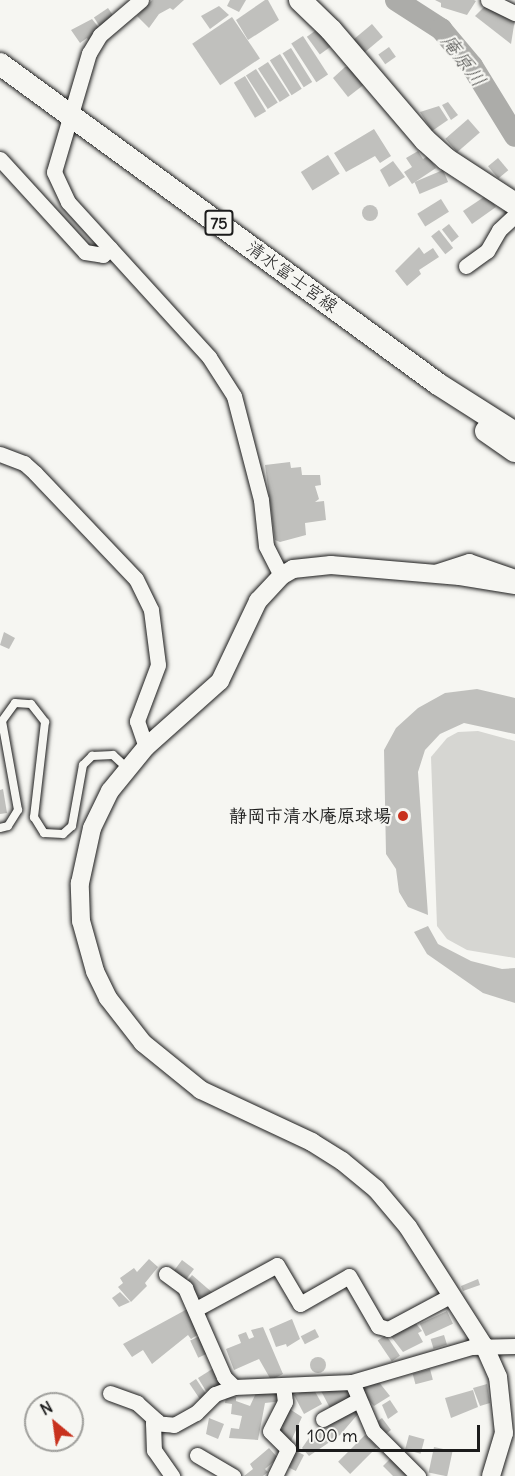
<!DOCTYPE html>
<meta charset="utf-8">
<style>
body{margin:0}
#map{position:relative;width:515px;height:1476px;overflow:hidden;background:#f6f6f2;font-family:Delius,"Klee One",sans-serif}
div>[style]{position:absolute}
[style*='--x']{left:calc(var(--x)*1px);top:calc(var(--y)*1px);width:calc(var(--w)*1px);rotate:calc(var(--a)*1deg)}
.green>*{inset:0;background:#d6d6d2}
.river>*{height:22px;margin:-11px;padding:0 11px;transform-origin:11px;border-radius:11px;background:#acaca9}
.building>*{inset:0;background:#c0c0bd;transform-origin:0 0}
.round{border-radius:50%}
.roads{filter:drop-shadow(0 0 2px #1c1c1c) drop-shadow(0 0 2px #1c1c1c)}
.service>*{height:8px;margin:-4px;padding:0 4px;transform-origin:4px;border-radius:4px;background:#f6f6f2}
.minor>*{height:15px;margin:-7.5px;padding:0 7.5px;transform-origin:7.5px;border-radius:7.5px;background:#f6f6f2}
.tertiary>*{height:18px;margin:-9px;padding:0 9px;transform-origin:9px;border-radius:9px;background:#f6f6f2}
.primary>*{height:22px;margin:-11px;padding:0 11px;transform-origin:11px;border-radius:11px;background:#f6f6f2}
.dots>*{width:16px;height:16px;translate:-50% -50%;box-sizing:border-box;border:3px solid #f6f6f2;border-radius:50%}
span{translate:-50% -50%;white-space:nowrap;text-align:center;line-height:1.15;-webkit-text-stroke:4.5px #f6f6f2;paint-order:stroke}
.shield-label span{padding:2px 4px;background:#f6f6f2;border:2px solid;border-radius:4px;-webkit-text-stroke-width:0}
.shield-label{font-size:16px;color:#1c1c1c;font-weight:700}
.street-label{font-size:18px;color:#1c1c1c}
.poi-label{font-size:18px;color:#1c1c1c;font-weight:700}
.right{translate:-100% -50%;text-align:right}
.water-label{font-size:20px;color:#565654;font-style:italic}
.north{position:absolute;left:24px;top:1392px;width:60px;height:60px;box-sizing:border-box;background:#f6f6f2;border:2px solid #9f9f9c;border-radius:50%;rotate:331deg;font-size:16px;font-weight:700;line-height:24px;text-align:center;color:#1c1c1c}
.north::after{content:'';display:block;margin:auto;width:21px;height:27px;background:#c8321e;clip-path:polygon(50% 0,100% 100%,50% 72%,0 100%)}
.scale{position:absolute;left:296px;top:1425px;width:184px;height:27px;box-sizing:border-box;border:3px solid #1c1c1c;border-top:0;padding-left:8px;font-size:18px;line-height:21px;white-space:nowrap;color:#1c1c1c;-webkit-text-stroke:4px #f6f6f2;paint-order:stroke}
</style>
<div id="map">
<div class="green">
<i style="clip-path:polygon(478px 731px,515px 741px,515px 958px,467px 950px,447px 939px,437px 926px,431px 757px,447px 738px,458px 732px)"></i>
</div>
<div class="river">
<i style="--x:396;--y:0;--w:54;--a:32.8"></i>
<i style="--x:441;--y:29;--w:48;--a:50"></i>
<i style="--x:472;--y:66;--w:82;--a:58.4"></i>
</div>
<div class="building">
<i style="clip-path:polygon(152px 0,184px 0,173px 10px,170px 8px,159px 14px,149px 28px,137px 16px)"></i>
<i style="clip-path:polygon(230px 0,246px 0,239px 12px,227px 6px)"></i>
<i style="clip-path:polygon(265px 0,268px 0,279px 20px,248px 40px,236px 20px)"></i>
<i style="clip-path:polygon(435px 0,474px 0,476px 1px,467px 15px,441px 7px,441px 3px)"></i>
<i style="clip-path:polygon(219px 6px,229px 15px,210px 29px,201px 16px)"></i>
<i style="clip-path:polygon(485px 6px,515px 19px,511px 44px,475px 16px)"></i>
<i style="left:108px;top:8px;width:11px;height:17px;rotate:56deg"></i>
<i style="left:232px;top:17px;width:50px;height:48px;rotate:56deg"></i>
<i style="clip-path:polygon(92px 19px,100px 29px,89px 41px,87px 38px,80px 43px,71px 30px)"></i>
<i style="left:372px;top:24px;width:17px;height:28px;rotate:50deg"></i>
<i style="left:319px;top:28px;width:22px;height:15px;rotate:54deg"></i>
<i style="left:303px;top:36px;width:46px;height:14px;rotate:57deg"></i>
<i style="left:389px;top:47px;width:12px;height:13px;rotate:55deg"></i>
<i style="left:291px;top:48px;width:40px;height:10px;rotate:58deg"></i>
<i style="left:280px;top:54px;width:41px;height:12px;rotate:58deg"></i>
<i style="left:268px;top:62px;width:40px;height:12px;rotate:57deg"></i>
<i style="clip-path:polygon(352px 66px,366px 83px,348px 97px,333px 78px,345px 67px)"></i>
<i style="left:256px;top:69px;width:40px;height:12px;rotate:57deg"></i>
<i style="left:245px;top:76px;width:41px;height:13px;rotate:59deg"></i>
<i style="clip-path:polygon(448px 102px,458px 115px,451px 120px,442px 105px)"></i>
<i style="clip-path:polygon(439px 106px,448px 120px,432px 131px,420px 112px)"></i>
<i style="left:468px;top:119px;width:18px;height:30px;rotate:49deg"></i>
<i style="clip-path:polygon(374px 129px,391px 156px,380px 163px,375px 156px,346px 172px,334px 153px)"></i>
<i style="clip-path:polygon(418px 151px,423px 159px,428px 156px,436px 168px,412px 184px,404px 172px,412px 167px,406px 158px)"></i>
<i style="left:328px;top:155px;width:22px;height:32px;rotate:58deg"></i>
<i style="left:498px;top:158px;width:16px;height:13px;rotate:50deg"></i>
<i style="clip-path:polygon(393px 161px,405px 177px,389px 187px,380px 170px)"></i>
<i style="left:443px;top:170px;width:13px;height:31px;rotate:67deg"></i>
<i style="clip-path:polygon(484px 197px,489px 197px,496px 207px,472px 224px,463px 211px)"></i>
<i style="left:441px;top:199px;width:15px;height:28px;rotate:58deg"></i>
<i class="round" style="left:362px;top:205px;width:16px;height:16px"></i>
<i style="left:449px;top:224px;width:16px;height:9px;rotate:52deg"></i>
<i style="left:439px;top:230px;width:23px;height:10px;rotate:52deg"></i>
<i style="clip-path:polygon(419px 247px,424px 254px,433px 248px,439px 257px,419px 270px,421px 274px,407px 286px,395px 271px)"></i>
<i style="clip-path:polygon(290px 462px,291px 468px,301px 467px,302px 475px,320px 475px,321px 485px,315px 486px,319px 499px,315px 502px,324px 501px,326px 520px,305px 523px,306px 535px,280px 542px,275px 540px,265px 465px)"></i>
<i style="clip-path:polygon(4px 632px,15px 638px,9px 649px,0 645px)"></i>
<i style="clip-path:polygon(477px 689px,515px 698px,515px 734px,464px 723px,440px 734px,425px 750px,418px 772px,428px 915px,408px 907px,399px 892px,396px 869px,386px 854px,384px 750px,396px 728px,418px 708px,445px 693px)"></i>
<i style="clip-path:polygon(3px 789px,7px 813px,0 814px,0 790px)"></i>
<i style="clip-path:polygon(428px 926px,438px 944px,471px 961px,502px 969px,515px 968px,515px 1003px,483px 993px,427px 954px,414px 932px)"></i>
<i style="clip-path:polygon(149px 1259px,158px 1267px,145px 1283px,147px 1286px,131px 1302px,118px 1287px,123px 1283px,120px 1278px,134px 1268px,137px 1272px)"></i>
<i style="left:182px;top:1260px;width:15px;height:16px;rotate:37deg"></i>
<i style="clip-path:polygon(192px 1275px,214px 1294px,209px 1300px,190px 1293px,185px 1284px)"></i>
<i style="clip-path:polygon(478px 1279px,480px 1285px,463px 1291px,461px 1286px)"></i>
<i style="clip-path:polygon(120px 1292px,130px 1302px,119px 1307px,112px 1298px)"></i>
<i style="clip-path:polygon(191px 1307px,202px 1332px,191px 1339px,188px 1335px,152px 1364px,143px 1350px,132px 1357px,123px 1344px)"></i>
<i style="left:447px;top:1311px;width:14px;height:30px;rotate:65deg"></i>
<i style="clip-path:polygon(292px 1319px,300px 1339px,287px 1347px,286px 1344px,276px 1347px,269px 1329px)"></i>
<i style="clip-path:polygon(414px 1321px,422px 1331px,418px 1333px,423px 1342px,403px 1352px,389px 1334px)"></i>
<i style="clip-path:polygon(263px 1327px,283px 1374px,271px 1380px,259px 1359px,234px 1370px,226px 1349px,241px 1343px,238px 1335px,246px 1332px,249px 1339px,254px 1337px,251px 1330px)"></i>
<i style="left:315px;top:1329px;width:9px;height:16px;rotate:63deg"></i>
<i style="left:202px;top:1335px;width:19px;height:13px;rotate:65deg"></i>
<i style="left:386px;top:1335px;width:25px;height:10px;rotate:56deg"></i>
<i style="left:444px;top:1335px;width:10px;height:14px;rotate:73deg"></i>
<i class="round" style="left:310px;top:1357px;width:16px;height:16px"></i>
<i style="clip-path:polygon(217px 1366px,227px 1383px,206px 1391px,198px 1378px)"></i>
<i style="left:430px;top:1369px;width:11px;height:18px;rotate:75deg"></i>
<i style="left:196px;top:1379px;width:22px;height:8px;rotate:56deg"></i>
<i style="clip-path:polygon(378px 1381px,390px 1396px,374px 1406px,360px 1391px)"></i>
<i style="clip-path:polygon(487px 1384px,490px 1403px,480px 1406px,473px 1388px)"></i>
<i style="clip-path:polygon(345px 1387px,352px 1397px,330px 1408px,320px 1389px)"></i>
<i style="clip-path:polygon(313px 1388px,322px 1404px,304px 1414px,294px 1395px)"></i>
<i style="clip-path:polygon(473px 1390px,478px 1407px,451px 1418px,445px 1398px)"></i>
<i style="clip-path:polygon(282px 1392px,283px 1401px,265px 1403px,258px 1440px,229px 1438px,231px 1428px,239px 1429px,242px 1416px,231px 1414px,232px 1404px,225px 1403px,226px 1396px,236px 1397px,236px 1401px,250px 1406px,256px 1393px)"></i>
<i style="clip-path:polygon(390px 1400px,398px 1412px,388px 1419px,382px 1405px)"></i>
<i style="clip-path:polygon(354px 1407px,358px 1414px,340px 1435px,309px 1456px,302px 1448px,309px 1438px)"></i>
<i style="clip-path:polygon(288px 1408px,302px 1417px,291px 1441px,278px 1434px,283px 1427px,279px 1424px)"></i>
<i style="clip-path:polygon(209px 1418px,224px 1424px,218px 1439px,206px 1434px)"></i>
<i style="left:382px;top:1418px;width:15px;height:11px;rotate:53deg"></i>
<i style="left:365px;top:1435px;width:17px;height:38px;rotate:45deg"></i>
<i style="left:409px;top:1435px;width:16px;height:15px;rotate:15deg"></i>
<i style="left:434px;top:1447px;width:19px;height:26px;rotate:12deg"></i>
<i style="clip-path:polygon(269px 1448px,278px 1458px,265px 1469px,268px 1472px,263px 1476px,244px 1476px,253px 1469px,250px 1464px)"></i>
<i style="left:296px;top:1451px;width:9px;height:18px;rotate:27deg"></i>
<i style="clip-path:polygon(392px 1457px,407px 1474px,406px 1476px,393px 1476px,383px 1466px)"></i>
</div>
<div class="roads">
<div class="service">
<i style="--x:0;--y:828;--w:8;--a:-14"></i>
<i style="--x:8;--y:826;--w:19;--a:-58"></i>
<i style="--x:18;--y:810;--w:90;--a:-100.2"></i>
<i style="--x:2;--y:721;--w:22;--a:-54"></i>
<i style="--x:15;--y:703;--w:16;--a:4"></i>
<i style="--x:31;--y:704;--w:23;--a:52"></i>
<i style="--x:45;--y:722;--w:96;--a:96.6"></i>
<i style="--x:34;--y:817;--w:19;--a:58"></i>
<i style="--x:44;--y:833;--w:19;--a:3"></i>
<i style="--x:63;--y:834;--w:12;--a:-42"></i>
<i style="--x:72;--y:826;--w:62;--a:-79.8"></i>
<i style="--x:83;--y:765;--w:13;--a:-45"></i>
<i style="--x:92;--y:756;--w:21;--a:-3"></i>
<i style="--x:113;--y:755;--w:18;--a:43"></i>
</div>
<div class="minor">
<i style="--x:141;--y:0;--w:54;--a:139.5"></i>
<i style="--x:100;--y:35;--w:21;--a:121"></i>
<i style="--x:89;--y:53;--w:124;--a:106.4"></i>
<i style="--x:54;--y:172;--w:33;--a:65"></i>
<i style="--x:68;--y:202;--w:210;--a:47.7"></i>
<i style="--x:209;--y:357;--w:46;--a:57.3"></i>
<i style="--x:234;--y:396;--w:107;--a:75.4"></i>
<i style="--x:261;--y:500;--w:46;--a:83.8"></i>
<i style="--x:266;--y:546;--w:34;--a:63"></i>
<i style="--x:488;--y:0;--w:30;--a:26"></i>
<i style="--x:0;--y:159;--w:126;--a:47.6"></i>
<i style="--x:85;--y:252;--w:18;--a:9"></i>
<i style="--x:103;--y:255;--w:10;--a:-45"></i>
<i style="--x:466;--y:266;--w:26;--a:-36"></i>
<i style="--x:487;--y:251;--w:24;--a:-60"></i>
<i style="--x:499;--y:230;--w:22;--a:-43"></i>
<i style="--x:0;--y:454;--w:26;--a:21"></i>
<i style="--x:24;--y:463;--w:15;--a:42"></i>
<i style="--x:35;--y:473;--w:146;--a:46.4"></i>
<i style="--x:136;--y:579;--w:34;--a:64"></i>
<i style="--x:151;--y:610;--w:55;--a:82.7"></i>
<i style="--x:158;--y:665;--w:60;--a:110.6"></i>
<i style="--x:137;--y:721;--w:28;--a:71"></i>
<i style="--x:432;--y:573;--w:39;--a:-18"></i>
<i style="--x:469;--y:561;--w:49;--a:19.2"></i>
<i style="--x:166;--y:1274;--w:24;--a:36"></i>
<i style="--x:185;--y:1288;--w:97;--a:66.3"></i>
<i style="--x:224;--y:1377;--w:14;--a:45"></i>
<i style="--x:234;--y:1387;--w:118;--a:-2.4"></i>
<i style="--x:352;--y:1382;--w:125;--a:-16.3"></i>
<i style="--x:472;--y:1347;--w:43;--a:-1.3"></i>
<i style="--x:196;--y:1309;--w:92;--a:-28.5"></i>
<i style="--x:277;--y:1265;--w:45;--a:59.5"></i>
<i style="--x:300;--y:1304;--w:56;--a:-29.7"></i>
<i style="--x:349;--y:1276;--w:58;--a:59.9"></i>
<i style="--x:378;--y:1326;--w:10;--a:17"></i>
<i style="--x:388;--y:1329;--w:72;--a:-28"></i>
<i style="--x:352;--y:1382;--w:53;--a:66.8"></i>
<i style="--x:373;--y:1431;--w:64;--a:45"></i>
<i style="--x:110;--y:1393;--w:29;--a:20"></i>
<i style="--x:137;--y:1403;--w:27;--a:42"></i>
<i style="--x:157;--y:1421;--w:4;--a:153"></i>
<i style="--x:153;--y:1423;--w:21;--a:5"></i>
<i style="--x:174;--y:1425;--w:25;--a:-29"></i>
<i style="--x:196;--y:1413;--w:27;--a:-45"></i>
<i style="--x:215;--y:1394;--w:20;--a:-20"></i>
<i style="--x:323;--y:1419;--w:40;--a:-28"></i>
<i style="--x:153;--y:1423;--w:27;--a:88"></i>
<i style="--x:154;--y:1450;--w:32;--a:55"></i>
<i style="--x:197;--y:1455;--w:42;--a:30.3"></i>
<i style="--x:275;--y:1476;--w:30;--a:-64"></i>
<i style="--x:288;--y:1449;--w:25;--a:-135"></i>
<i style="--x:270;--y:1431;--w:33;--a:-63"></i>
<i style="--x:285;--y:1402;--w:17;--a:-97"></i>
</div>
<div class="tertiary">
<i style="--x:491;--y:1476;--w:45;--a:-73.2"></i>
<i style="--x:504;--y:1433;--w:56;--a:-96.1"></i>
<i style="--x:498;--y:1377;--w:34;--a:-114"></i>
<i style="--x:484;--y:1346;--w:141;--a:-122.6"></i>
<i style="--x:408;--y:1227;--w:50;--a:-130.1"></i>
<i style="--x:376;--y:1189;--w:44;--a:-140.5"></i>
<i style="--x:342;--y:1161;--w:36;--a:-148"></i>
<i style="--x:312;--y:1142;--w:123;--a:-154.9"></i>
<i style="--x:201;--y:1090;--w:75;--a:-141"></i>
<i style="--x:143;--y:1043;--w:57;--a:-127.9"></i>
<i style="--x:108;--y:998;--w:30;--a:-116"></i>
<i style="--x:95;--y:971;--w:52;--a:-105.6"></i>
<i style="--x:81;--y:921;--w:38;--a:-92"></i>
<i style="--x:80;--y:883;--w:56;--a:-77.7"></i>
<i style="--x:92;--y:828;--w:41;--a:-64.1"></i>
<i style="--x:110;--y:791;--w:57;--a:-50.7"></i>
<i style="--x:146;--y:747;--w:99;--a:-41.7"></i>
<i style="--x:220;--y:681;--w:89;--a:-64.6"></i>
<i style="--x:258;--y:601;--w:34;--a:-47"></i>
<i style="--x:281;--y:576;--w:14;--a:-30"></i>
<i style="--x:293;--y:569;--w:38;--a:-6"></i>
<i style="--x:331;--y:565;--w:129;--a:4.9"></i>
<i style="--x:460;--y:576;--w:56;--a:9.3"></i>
</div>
<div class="primary">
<i style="--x:300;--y:0;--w:43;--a:44.1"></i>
<i style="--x:331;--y:30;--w:145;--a:49.5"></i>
<i style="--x:425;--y:140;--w:28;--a:42"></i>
<i style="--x:446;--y:159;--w:82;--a:33.1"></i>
<i style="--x:0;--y:64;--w:542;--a:36.15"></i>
<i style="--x:438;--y:384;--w:91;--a:32.5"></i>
<i style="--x:486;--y:431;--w:35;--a:35"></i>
</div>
</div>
<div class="dots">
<i style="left:403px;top:816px;background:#c8321e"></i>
</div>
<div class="shield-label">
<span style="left:219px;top:223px">75</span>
</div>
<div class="street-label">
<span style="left:292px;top:277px;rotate:36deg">清水富士宮線</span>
</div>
<div class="poi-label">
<span class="right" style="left:391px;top:816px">静岡市清水庵原球場</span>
</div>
<div class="water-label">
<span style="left:464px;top:60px;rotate:53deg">庵原川</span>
</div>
<div class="north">N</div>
<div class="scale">100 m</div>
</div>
